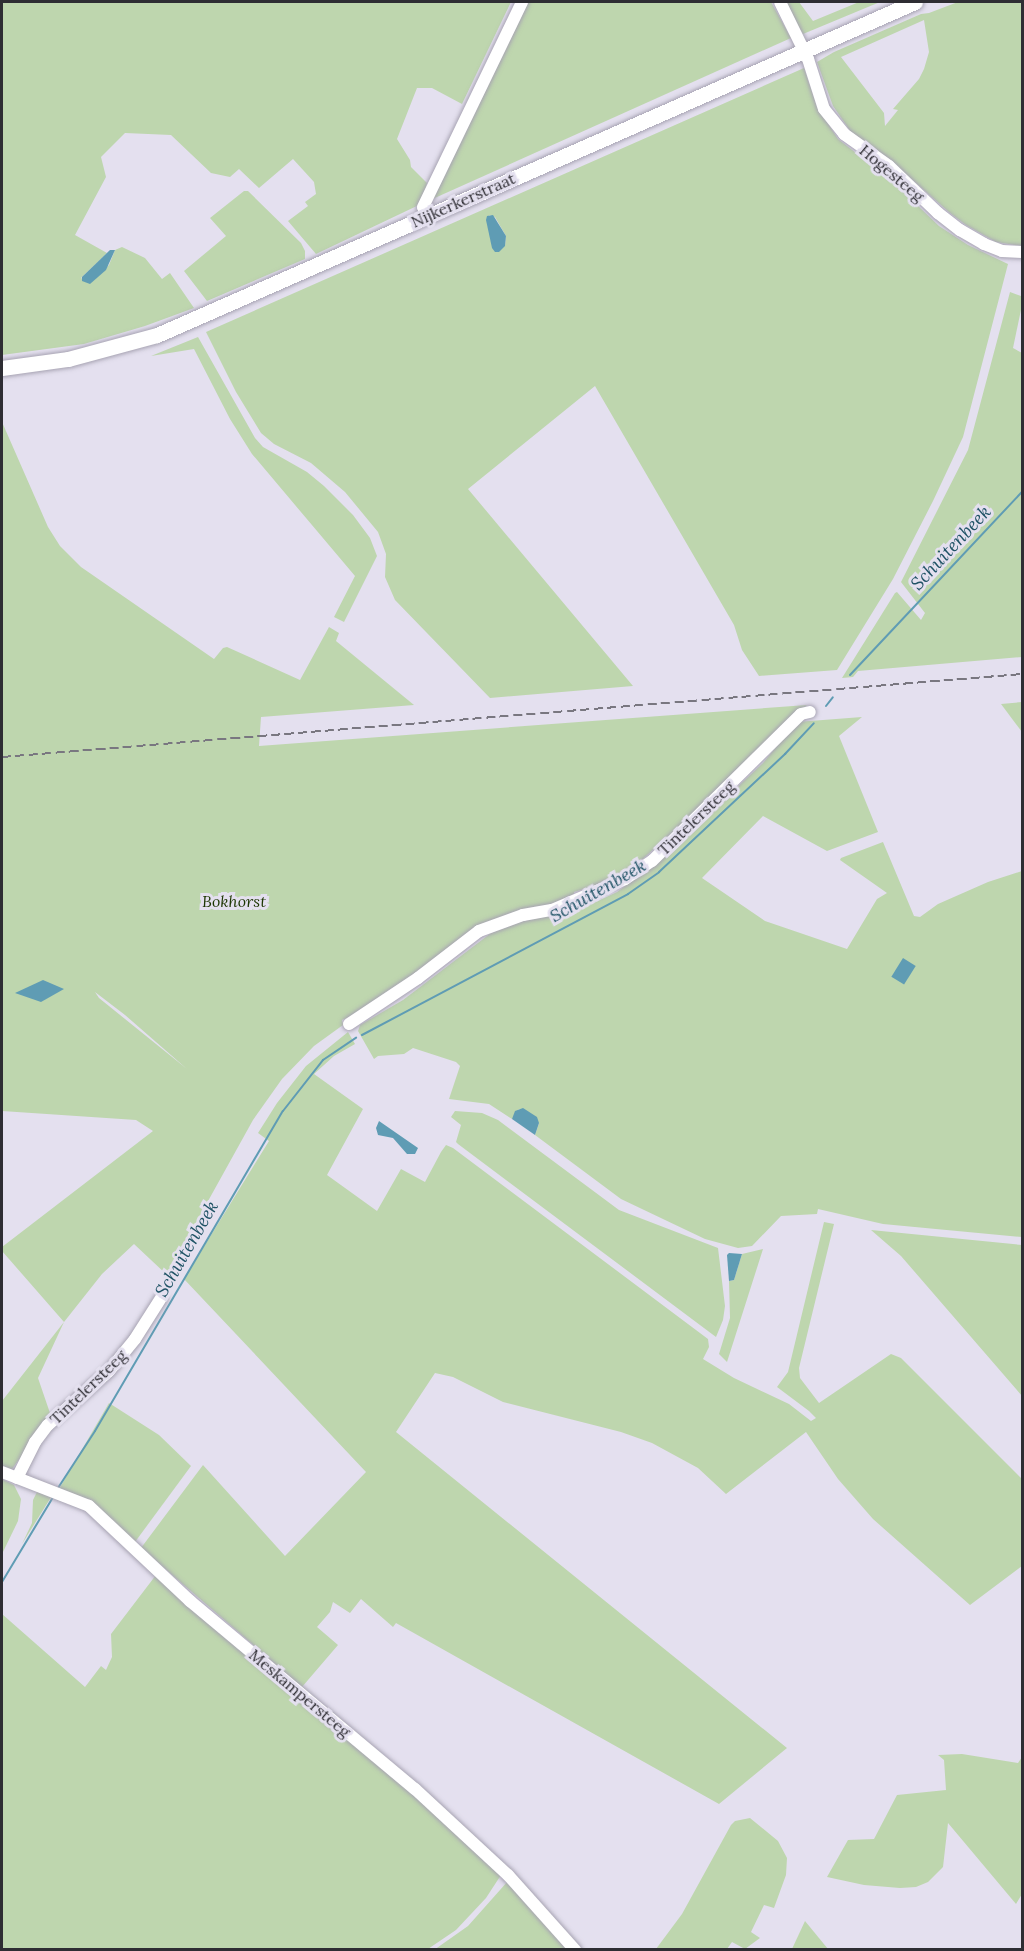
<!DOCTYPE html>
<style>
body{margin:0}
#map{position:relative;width:1024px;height:1951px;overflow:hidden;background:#e4e0ef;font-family:Lora,serif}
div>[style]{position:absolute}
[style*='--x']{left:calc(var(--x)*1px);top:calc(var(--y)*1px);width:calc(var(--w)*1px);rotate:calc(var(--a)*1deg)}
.green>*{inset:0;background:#bed6ae}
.water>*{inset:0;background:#5f9cb4;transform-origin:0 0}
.stream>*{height:2px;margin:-1px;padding:0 1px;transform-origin:1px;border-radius:1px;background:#5f9cb4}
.roads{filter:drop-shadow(0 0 2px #a7a3b2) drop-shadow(0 0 2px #a7a3b2)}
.minor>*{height:12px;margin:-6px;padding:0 6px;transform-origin:6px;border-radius:6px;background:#fff}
.major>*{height:15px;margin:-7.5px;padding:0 7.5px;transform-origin:7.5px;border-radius:7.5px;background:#fff}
.rail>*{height:2px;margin-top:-1px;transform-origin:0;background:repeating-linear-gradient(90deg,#797780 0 9px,transparent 0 13.5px)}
span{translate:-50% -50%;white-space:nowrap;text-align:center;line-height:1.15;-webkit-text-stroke:6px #e4e0ef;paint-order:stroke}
.street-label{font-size:16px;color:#2e2d33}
.park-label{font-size:16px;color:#1d3602;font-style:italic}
.water-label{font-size:18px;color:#205366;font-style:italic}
.frame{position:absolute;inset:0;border:3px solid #2e2d33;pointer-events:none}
</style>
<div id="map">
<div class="green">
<i style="clip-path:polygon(2px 2px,511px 2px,462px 104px,432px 88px,417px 88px,397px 139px,410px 160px,411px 167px,427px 183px,421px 204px,316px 254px,288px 221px,308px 206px,305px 202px,316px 194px,314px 182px,293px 159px,259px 188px,239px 169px,230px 177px,211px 173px,171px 135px,125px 133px,101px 157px,106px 177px,75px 235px,107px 253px,81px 278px,90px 283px,109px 265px,115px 250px,122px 247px,145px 258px,162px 279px,170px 273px,194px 308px,145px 326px,84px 344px,2px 355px)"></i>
<i style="clip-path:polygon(523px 2px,771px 2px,791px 38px,428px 201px)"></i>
<i style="clip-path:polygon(783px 2px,799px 2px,813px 21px,859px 2px,880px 2px,803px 34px)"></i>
<i style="clip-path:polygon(evenodd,958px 2px,1022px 2px,1022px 246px,996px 242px,966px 225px,950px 213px,890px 160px,851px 132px,833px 106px,817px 62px,834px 52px,921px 14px,929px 13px,958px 2px,924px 20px,929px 52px,924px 69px,919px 79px,893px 109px,898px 110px,885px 126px,884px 113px,841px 57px,924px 20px)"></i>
<i style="clip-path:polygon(evenodd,804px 68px,817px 107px,838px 139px,891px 180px,939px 226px,968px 245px,1008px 264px,963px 437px,933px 501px,893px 579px,837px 670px,759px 676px,742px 650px,734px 625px,595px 386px,468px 489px,633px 686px,490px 698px,395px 600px,385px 577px,386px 554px,378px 532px,345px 492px,311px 463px,274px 444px,261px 433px,236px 392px,206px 332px,804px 68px,489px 215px,495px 217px,506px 236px,505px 246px,489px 215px)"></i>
<i style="clip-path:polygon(244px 191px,248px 191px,301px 243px,305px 251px,305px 259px,207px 301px,184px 271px,226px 236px,210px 218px)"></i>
<i style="clip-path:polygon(1010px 292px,1021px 296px,1022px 305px,1013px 348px,1022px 353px,1022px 657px,858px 671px,853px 677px,842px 678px,895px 593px,897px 592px,921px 620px,925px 613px,901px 582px,968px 450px)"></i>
<i style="clip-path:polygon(198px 337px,255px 438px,263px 447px,307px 472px,324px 486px,353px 515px,370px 538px,377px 556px,344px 622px,334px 617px,355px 576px,252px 454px,230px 419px,194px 349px,151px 356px)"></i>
<i style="clip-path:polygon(evenodd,2px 422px,48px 527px,60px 546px,81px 567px,214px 659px,223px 648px,227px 647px,300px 680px,329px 627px,339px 633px,336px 641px,414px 705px,261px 717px,259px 746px,807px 705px,769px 743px,633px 868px,611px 881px,574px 892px,574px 897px,549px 905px,511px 913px,484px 926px,353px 1019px,349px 1017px,342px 1020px,343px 1025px,314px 1046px,282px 1079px,253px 1120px,167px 1275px,134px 1244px,102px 1274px,64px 1322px,38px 1378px,51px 1416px,12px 1469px,2px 1466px,2px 1401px,64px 1322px,2px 1251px,2px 1247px,153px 1131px,136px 1120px,2px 1111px,2px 422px,95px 992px,125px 1015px,187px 1069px,99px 998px,95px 992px)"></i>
<i style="clip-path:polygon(1022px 702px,1022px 732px,1001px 704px)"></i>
<i style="clip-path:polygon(862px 717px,839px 736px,878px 832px,827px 851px,763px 816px,702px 878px,765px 921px,847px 949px,877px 899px,887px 893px,840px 860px,841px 858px,883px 842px,914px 916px,920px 917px,938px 904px,988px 882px,1022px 871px,1022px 1237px,883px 1224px,818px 1209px,817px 1214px,781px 1216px,752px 1246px,738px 1248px,705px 1239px,621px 1199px,535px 1135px,539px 1123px,519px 1109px,512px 1119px,489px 1104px,449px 1099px,460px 1066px,456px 1062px,413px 1048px,404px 1054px,378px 1056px,374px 1059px,358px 1031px,360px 1025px,403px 1000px,491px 933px,523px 921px,581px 909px,617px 892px,653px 866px,763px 763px,797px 722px)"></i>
<i style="clip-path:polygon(348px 1032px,355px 1044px,334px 1056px,314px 1074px,363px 1109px,327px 1175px,377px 1211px,401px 1169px,425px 1182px,441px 1152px,446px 1145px,453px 1148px,708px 1339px,709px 1347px,703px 1359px,734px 1378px,789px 1404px,811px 1421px,816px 1418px,809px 1411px,777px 1387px,788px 1372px,824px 1222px,834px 1224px,799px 1368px,800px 1378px,819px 1403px,891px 1354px,901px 1358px,1022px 1479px,1022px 1566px,970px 1605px,873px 1519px,838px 1479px,806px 1432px,726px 1494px,698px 1468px,652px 1443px,621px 1432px,503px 1402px,453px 1377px,435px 1373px,396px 1432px,787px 1748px,719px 1804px,396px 1623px,393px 1627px,361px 1599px,350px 1613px,333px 1602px,330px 1612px,317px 1627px,338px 1645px,302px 1687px,141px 1548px,203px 1465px,285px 1556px,366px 1472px,184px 1279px,269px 1141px,258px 1133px,277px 1103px,306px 1066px)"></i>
<i style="clip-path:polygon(455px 1111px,482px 1113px,498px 1120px,619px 1210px,718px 1248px,725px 1306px,723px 1320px,716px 1337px,458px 1144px,456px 1142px,461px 1125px,451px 1117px)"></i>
<i style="clip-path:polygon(871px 1230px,1022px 1245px,1022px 1396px,901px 1256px)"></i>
<i style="clip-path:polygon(763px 1249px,756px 1271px,727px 1362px,719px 1354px,730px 1318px,729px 1281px,734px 1280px,742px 1254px)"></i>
<i style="clip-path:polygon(109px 1403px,159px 1435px,191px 1466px,135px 1542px,59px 1489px)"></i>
<i style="clip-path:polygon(2px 1479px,14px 1485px,21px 1499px,18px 1521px,2px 1554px)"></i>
<i style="clip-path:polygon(37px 1492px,53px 1494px,22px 1544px,32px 1523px,33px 1500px)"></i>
<i style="clip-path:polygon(156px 1575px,430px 1807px,501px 1875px,486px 1898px,456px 1930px,428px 1949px,2px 1949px,2px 1614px,85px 1687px,101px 1666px,106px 1670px,112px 1657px,111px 1634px)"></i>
<i style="clip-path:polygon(962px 1754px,1018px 1763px,1022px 1757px,1022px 1894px,1016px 1904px,948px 1823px,943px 1867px,928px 1882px,916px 1887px,900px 1888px,864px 1885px,827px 1877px,848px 1840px,874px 1839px,897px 1795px,946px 1790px,944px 1760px,938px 1755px)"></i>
<i style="clip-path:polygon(750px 1818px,778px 1841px,787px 1858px,786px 1875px,774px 1908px,764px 1905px,751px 1932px,760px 1938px,745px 1949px,732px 1942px,727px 1949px,656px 1949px,682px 1914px,731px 1825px,735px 1821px)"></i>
<i style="clip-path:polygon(508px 1881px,566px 1949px,434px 1950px,468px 1926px)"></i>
<i style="clip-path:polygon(805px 1921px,828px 1949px,792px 1949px)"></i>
</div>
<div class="water">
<i style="clip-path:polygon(493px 215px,506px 236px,505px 246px,499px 252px,495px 252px,492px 248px,486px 220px,487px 216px)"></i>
<i style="clip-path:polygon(110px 250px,115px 250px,106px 270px,90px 284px,82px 281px,82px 277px)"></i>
<i style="left:903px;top:958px;width:15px;height:22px;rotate:32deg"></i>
<i style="clip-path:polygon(43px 980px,64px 989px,41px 1002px,15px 993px)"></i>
<i style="clip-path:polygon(523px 1108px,537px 1117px,539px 1123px,535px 1135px,512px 1119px,515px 1111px)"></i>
<i style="clip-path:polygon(379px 1121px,418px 1148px,415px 1154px,407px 1154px,393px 1138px,378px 1135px,376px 1128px)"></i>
<i style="clip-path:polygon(729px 1253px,742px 1254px,734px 1280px,729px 1281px,727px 1255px)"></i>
</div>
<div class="stream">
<i style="--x:850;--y:675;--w:251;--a:-46.8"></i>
<i style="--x:826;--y:706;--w:11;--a:-52"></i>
<i style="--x:362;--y:1035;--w:301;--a:-27.9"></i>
<i style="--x:628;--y:894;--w:38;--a:-35"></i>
<i style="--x:659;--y:872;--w:173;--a:-43.1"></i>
<i style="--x:785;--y:754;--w:42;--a:-46.9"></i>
<i style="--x:58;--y:1488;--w:68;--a:-57"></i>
<i style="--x:95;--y:1431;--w:371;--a:-59.6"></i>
<i style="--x:283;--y:1111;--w:65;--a:-51.9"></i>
<i style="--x:323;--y:1060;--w:40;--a:-34"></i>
<i style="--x:2;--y:1582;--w:99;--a:-59"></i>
</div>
<div class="roads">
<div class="minor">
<i style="--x:780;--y:2;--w:64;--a:63.8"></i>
<i style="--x:808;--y:59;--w:52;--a:72.3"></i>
<i style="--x:824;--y:109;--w:32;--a:51"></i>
<i style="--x:844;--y:134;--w:55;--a:35.4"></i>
<i style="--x:889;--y:166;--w:68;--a:43.8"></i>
<i style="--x:938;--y:213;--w:28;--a:38"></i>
<i style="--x:960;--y:230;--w:28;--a:30"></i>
<i style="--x:984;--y:244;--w:19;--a:21"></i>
<i style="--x:1002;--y:251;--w:20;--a:3"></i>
<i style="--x:426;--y:216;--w:9;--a:-108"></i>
<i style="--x:423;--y:207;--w:228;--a:-64.2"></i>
<i style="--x:349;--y:1024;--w:83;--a:-33.7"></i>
<i style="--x:418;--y:978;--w:77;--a:-37.6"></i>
<i style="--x:479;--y:931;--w:47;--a:-20"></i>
<i style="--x:523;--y:915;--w:29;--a:-10"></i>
<i style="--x:552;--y:910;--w:79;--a:-23"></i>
<i style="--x:625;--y:879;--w:32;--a:-34"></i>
<i style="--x:652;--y:861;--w:209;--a:-44.6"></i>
<i style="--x:801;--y:714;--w:9;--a:-13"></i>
<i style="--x:2;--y:1472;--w:93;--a:21.3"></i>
<i style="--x:89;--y:1506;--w:139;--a:43.2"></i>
<i style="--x:190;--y:1601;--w:293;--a:39.9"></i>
<i style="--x:415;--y:1789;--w:127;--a:42.8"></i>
<i style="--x:508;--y:1875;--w:101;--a:48.2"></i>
<i style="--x:17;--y:1478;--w:40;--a:-63.4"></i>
<i style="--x:35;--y:1442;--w:21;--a:-53"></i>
<i style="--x:48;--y:1425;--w:81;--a:-41.5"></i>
<i style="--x:109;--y:1371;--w:41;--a:-50.9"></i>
<i style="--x:135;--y:1339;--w:49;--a:-57.6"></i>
</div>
<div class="major">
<i style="--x:2;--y:368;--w:67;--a:-7.8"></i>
<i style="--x:68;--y:359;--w:92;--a:-15.1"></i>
<i style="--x:157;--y:335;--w:828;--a:-23.72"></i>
</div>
</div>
<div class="rail">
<i style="--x:2;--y:757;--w:1023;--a:-4.65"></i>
</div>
<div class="street-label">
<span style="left:892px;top:173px;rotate:40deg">Hogesteeg</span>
<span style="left:463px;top:200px;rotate:-24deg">Nijkerkerstraat</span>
<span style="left:696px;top:818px;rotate:-44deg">Tintelersteeg</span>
<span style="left:88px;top:1387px;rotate:-44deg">Tintelersteeg</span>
<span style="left:300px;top:1693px;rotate:40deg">Meskampersteeg</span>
</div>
<div class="park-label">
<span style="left:234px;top:901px">Bokhorst</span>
</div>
<div class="water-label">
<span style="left:951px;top:548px;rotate:-47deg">Schuitenbeek</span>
<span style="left:598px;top:891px;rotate:-30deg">Schuitenbeek</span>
<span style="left:187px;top:1249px;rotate:-60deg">Schuitenbeek</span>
</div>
<div class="frame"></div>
</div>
